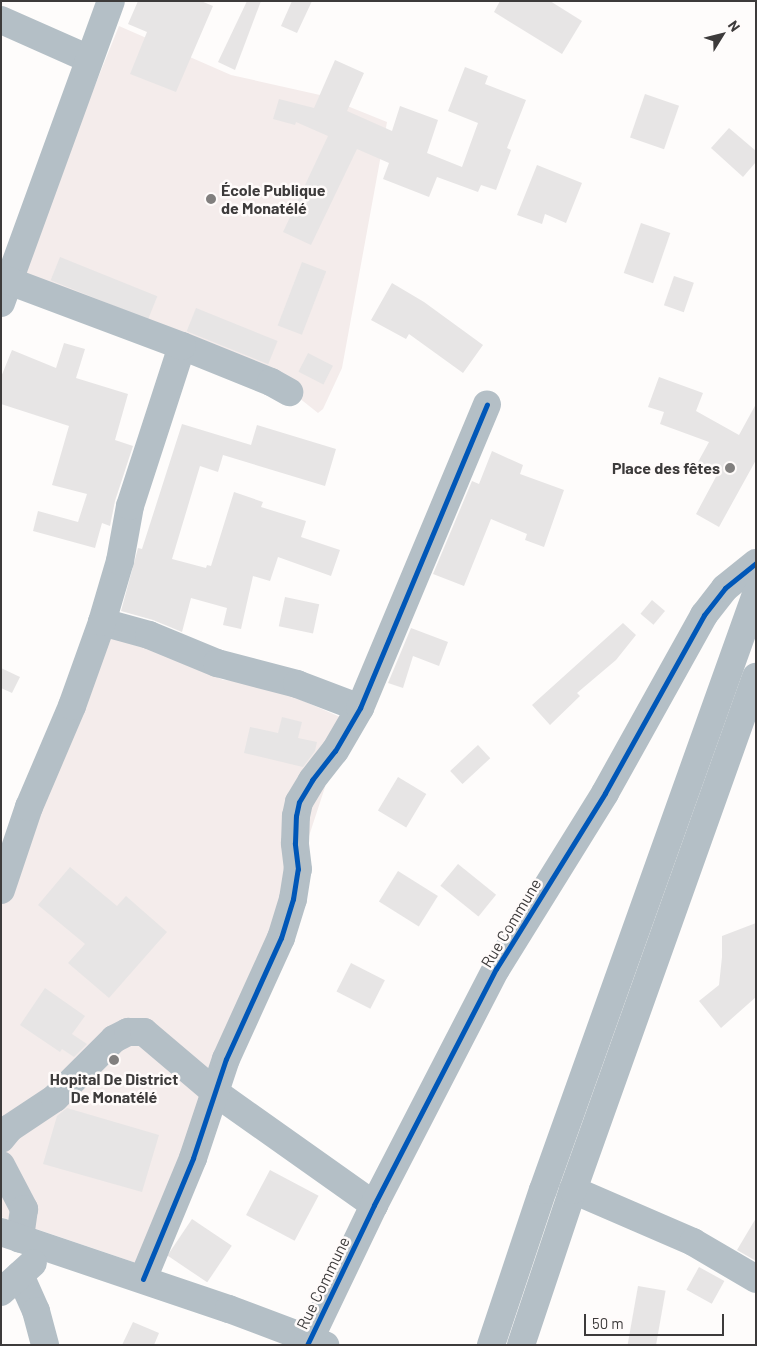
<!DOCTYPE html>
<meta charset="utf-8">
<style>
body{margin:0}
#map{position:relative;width:757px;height:1346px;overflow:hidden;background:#fefcfb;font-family:Barlow,sans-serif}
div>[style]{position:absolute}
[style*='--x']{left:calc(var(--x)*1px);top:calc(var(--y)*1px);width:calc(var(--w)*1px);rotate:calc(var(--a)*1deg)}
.built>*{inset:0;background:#f4eceb}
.building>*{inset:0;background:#e7e5e5;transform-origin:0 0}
.minor>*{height:28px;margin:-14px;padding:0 14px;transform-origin:14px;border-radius:14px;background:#b4bfc6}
.cycleway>*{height:5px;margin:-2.5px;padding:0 2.5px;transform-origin:2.5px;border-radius:2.5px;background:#0057b8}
.dots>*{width:14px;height:14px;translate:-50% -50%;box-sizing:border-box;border:2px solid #fffbfa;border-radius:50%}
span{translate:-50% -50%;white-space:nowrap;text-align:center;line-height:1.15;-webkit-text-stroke:5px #fffbfa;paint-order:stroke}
.poi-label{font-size:16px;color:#3d3b3b;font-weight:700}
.left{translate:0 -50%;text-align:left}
.right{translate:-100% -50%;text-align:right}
.street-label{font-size:16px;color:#3d3b3b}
.frame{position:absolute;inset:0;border:2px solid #3d3b3b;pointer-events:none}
.north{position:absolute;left:697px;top:10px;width:50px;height:50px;-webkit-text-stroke:4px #fffbfa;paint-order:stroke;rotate:54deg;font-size:14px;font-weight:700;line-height:20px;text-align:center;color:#3d3b3b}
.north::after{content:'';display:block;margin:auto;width:18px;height:22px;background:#3d3b3b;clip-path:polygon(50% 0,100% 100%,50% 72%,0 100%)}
.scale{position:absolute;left:584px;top:1314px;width:140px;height:22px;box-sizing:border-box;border:2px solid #3d3b3b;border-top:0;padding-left:6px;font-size:15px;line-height:18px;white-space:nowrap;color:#3d3b3b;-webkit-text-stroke:4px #fffbfa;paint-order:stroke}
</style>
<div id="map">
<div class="built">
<i style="clip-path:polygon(119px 26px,231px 75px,320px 95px,387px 122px,342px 368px,323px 409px,318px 413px,284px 386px,18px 276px)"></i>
<i style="clip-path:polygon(106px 625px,223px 680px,260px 682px,347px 720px,309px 836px,151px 1268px,1px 1217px,1px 903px)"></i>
</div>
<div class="building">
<i style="clip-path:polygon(138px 1px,201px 1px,213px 6px,176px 92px,130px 74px,147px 32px,128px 24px)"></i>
<i style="clip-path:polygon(247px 1px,261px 1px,235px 70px,218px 62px)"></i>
<i style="clip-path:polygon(292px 1px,312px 1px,297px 33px,281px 26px)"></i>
<i style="clip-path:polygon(500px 1px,550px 1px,582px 21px,562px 54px,494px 12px)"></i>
<i style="clip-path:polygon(335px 60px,364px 73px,347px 111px,392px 131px,400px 106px,438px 120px,427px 153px,462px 167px,478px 123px,448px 111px,465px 67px,488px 76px,485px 84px,526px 100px,507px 148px,511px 150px,496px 190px,481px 185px,478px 192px,437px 177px,429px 197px,383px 179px,389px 163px,357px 149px,311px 245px,283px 232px,328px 136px,296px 122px,295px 125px,273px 119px,279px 99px,314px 108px)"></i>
<i style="left:645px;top:94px;width:36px;height:46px;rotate:19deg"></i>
<i style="clip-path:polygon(729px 128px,756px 151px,756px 162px,743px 177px,711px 148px)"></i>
<i style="clip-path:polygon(537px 165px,582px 183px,566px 223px,545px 214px,542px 224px,517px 215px)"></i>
<i style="left:641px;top:223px;width:31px;height:53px;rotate:19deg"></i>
<i style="left:60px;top:257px;width:105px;height:25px;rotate:22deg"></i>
<i style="left:302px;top:262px;width:26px;height:68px;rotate:21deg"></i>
<i style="left:674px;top:276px;width:21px;height:31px;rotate:19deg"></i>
<i style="clip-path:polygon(392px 283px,424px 302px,483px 345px,463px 373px,409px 334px,406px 339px,371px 320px)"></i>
<i style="left:196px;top:308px;width:88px;height:25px;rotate:22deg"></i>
<i style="clip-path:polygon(64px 343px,85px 349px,76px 378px,128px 394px,115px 440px,133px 446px,115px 501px,110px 526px,102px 523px,95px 548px,33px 531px,38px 511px,78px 522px,87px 494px,52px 485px,69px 426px,1px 404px,1px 377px,12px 350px,56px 368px)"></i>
<i style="left:308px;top:353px;width:28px;height:21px;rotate:27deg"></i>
<i style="clip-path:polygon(659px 377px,703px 393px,696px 411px,739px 435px,756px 404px,756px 460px,719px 527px,696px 514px,718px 473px,698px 462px,709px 442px,660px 424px,664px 412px,648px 407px)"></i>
<i style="clip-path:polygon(182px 424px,251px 445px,257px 425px,336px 449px,325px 486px,223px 455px,218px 472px,200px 466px,172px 559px,206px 568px,207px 565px,211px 566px,234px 492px,263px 502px,261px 507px,306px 521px,301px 537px,340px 550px,331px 576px,278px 557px,270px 581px,253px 576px,241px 629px,223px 625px,227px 608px,191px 598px,182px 632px,153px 620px,121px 611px,138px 548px,142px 549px)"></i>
<i style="clip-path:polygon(492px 451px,523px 465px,520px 474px,564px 490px,544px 547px,525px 540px,527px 534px,491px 519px,464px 586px,433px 574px,472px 481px,479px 484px)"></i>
<i style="left:285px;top:597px;width:35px;height:30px;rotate:12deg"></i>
<i style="left:652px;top:600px;width:17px;height:18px;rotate:40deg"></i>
<i style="clip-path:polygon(623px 623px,636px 635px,616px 660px,577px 693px,580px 696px,550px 725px,532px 705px)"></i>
<i style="clip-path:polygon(411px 628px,448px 642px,439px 666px,413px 656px,403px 688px,388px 683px)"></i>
<i style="clip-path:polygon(1px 668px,20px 677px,12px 693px,1px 688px)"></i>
<i style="clip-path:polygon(282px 717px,302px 722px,298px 738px,317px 742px,315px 751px,303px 767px,244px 753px,250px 727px,278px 733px)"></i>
<i style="left:478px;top:745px;width:18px;height:38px;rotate:47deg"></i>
<i style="left:398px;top:777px;width:33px;height:39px;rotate:31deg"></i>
<i style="left:458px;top:864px;width:49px;height:28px;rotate:39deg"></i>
<i style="clip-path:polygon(70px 867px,117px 906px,126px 896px,167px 932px,109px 998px,68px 963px,85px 944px,38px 905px)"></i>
<i style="left:398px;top:871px;width:47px;height:36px;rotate:32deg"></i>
<i style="clip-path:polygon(756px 923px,756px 997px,721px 1028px,699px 1001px,719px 985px,722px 957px,722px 936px)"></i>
<i style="left:351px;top:963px;width:38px;height:32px;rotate:27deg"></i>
<i style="clip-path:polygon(45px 988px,85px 1016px,72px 1034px,87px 1044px,74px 1057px,62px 1049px,60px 1052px,20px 1025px)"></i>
<i style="clip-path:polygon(67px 1108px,159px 1135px,142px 1192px,43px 1164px,57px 1116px)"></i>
<i style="left:270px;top:1170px;width:55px;height:51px;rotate:28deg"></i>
<i style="clip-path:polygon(756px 1218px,756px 1261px,737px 1250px)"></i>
<i style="left:192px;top:1219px;width:48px;height:44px;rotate:34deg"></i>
<i style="left:699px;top:1267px;width:29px;height:26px;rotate:29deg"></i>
<i style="left:638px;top:1286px;width:28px;height:60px;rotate:10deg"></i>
<i style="clip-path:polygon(133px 1322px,159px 1333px,154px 1345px,122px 1345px)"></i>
</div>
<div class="minor">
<i style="--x:1;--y:20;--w:96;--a:23.9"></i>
<i style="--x:1;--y:303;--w:321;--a:-70"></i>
<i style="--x:182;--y:346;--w:96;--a:22"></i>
<i style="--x:271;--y:382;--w:21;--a:29"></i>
<i style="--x:102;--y:622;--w:49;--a:15.5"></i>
<i style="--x:149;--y:635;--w:74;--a:22.4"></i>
<i style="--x:217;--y:663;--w:83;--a:14.7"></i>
<i style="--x:297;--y:684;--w:67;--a:20.9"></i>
<i style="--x:1;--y:890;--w:88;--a:-71.4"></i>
<i style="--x:29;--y:807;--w:110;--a:-66.9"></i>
<i style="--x:72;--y:706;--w:89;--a:-70.3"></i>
<i style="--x:102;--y:622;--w:64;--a:-73.6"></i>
<i style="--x:120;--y:561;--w:56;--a:-79.7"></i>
<i style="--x:130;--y:506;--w:168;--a:-72"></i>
<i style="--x:182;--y:346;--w:185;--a:-159.4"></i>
<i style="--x:1;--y:1139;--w:14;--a:-51"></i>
<i style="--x:10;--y:1128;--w:54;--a:-33.7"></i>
<i style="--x:55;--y:1098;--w:83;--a:-45"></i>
<i style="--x:114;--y:1039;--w:16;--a:-27"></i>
<i style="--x:128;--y:1032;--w:16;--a:0"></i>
<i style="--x:144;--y:1032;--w:94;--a:40.3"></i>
<i style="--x:216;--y:1093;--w:194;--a:35.3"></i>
<i style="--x:1;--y:1165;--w:50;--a:62.4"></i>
<i style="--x:24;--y:1209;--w:30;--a:98"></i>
<i style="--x:573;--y:1190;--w:131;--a:23.4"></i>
<i style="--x:693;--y:1242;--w:73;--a:30.4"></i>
<i style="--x:1;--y:1232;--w:241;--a:18.7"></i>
<i style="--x:229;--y:1309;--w:103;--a:20.6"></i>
<i style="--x:20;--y:1275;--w:39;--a:66"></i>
<i style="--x:36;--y:1311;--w:35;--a:75"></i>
<i style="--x:143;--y:1279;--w:131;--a:-67.5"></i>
<i style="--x:193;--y:1158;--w:104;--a:-71.6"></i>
<i style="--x:226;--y:1059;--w:133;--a:-65.6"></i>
<i style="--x:281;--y:938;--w:41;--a:-72.9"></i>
<i style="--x:293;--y:899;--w:30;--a:-81"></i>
<i style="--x:298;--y:869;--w:26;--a:-97"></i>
<i style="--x:295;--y:843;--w:27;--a:-88"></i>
<i style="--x:296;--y:816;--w:14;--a:-78"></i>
<i style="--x:299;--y:802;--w:26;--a:-59"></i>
<i style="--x:312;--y:780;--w:37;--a:-52"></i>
<i style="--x:335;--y:751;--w:50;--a:-59.8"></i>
<i style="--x:360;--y:708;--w:329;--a:-67.3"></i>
<i style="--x:1;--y:1292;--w:43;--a:-42.2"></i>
<i style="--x:307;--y:1345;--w:155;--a:-64.4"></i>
<i style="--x:374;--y:1205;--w:266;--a:-62.7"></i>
<i style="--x:496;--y:969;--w:207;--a:-58.2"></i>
<i style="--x:605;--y:793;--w:204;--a:-60.9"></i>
<i style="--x:704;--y:615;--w:34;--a:-52"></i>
<i style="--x:725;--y:588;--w:40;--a:-39"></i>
<i style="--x:491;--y:1345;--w:163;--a:-71.5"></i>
<i style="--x:543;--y:1190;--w:633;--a:-70.33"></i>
<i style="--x:521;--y:1345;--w:163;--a:-71.5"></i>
<i style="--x:573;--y:1190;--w:545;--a:-70.37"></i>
</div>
<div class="cycleway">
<i style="--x:143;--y:1279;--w:131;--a:-67.5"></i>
<i style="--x:193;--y:1158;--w:104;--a:-71.6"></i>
<i style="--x:226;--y:1059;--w:133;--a:-65.6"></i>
<i style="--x:281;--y:938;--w:41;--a:-72.9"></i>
<i style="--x:293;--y:899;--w:30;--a:-81"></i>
<i style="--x:298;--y:869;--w:26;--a:-97"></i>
<i style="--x:295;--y:843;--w:27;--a:-88"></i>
<i style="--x:296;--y:816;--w:14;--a:-78"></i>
<i style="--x:299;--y:802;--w:26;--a:-59"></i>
<i style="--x:312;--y:780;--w:37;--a:-52"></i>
<i style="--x:335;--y:751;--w:50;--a:-59.8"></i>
<i style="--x:360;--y:708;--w:329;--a:-67.3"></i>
<i style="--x:307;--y:1345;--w:155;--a:-64.4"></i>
<i style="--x:374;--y:1205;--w:266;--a:-62.7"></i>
<i style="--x:496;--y:969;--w:207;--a:-58.2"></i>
<i style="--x:605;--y:793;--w:204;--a:-60.9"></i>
<i style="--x:704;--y:615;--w:34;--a:-52"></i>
<i style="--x:725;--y:588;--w:40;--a:-39"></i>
</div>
<div class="dots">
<i style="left:211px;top:199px;background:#817f7e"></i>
<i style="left:730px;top:468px;background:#817f7e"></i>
<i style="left:114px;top:1060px;background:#817f7e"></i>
</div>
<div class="poi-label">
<span class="left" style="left:221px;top:199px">École Publique<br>de Monatélé</span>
<span class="right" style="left:720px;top:468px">Place des fêtes</span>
<span style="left:114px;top:1088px">Hopital De District<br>De Monatélé</span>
</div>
<div class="street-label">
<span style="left:511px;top:923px;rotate:-59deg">Rue Commune</span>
<span style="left:323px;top:1283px;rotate:-64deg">Rue Commune</span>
</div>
<div class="frame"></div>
<div class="north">N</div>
<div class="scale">50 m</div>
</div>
